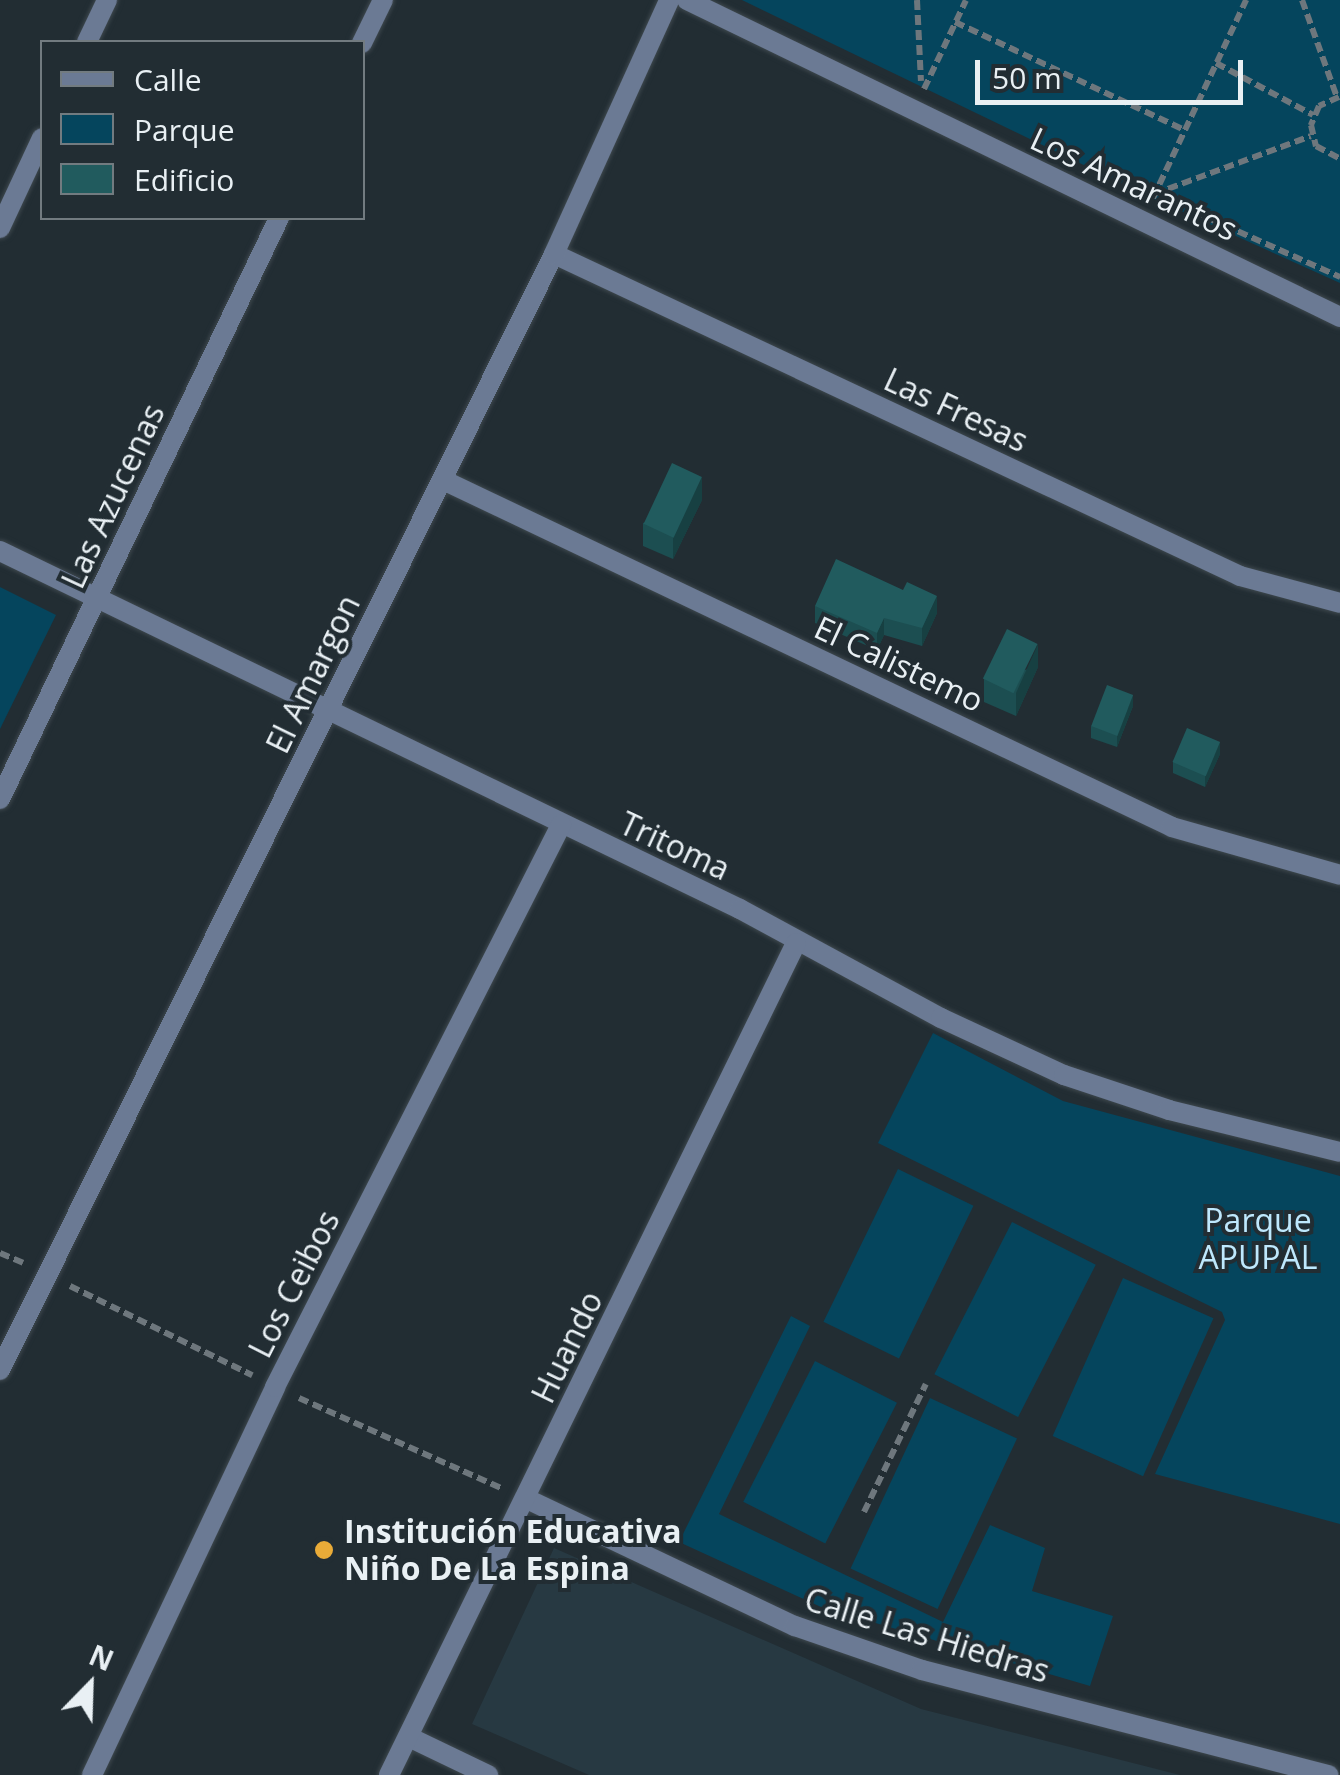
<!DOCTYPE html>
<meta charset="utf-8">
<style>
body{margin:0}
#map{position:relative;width:1340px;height:1775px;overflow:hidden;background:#222d33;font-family:"Open Sans",sans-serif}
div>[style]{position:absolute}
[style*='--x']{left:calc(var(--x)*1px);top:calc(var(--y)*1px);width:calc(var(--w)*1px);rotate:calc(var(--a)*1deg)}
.built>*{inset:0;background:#273942}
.green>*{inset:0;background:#05455d;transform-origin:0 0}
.path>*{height:6px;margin-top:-3px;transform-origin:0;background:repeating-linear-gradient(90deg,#6e777d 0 10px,transparent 0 15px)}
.roads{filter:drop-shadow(0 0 2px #3e484e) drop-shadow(0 0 2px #3e484e)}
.minor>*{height:20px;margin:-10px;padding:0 10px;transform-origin:10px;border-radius:10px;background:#6b7a94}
.tertiary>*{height:20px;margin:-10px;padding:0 10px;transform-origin:10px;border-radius:10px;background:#6b7a94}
.wall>*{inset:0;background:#1c4e51}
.shaded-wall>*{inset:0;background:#174042}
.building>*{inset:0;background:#215b5e;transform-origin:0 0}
.dots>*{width:28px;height:28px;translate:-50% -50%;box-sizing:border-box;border:5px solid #222d33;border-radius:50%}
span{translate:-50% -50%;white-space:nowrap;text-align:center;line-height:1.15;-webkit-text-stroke:8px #222d33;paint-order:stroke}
.street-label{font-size:32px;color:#e9f0f4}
.park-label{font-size:32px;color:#bee8fd}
.poi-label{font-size:32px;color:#e9f0f4;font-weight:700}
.left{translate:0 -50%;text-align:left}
.legend{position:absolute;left:40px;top:40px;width:325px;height:180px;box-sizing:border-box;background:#222d33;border:2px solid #727b80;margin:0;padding:12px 18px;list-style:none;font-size:30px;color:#e9f0f4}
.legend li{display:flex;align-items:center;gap:20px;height:50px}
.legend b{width:50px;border:2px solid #727b80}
.north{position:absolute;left:40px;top:1635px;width:100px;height:100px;-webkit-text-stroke:8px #222d33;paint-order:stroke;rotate:23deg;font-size:28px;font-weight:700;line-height:40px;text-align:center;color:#e9f0f4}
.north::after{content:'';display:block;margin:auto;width:35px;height:45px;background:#e9f0f4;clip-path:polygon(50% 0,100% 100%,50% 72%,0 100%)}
.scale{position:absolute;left:975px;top:60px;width:268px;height:45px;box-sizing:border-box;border:5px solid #e9f0f4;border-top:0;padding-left:12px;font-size:30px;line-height:35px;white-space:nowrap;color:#e9f0f4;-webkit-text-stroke:8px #222d33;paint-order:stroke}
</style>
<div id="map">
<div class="built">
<i style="clip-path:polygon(554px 1548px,921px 1709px,1180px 1775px,589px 1775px,472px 1724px)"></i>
</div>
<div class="green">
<i style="clip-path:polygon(742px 0,1340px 0,1340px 283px,1154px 199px)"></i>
<i style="clip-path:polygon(0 587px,56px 615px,0 729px)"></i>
<i style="clip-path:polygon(933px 1033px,1063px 1101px,1340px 1176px,1340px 1524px,1155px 1474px,1225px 1320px,1222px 1312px,878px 1143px)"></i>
<i style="left:898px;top:1169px;width:84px;height:170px;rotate:26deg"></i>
<i style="left:1012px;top:1222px;width:94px;height:171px;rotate:27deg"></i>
<i style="left:1123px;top:1278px;width:99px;height:173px;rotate:24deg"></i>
<i style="clip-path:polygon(791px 1316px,810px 1326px,719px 1514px,943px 1622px,990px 1525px,1045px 1548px,1032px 1591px,1113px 1616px,1090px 1686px,821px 1607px,679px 1542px)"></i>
<i style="left:815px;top:1361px;width:92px;height:158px;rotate:27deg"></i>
<i style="left:930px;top:1398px;width:96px;height:188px;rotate:25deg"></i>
</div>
<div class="path">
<i style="--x:917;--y:0;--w:81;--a:87.2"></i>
<i style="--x:1302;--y:0;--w:103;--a:70.2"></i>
<i style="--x:955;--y:22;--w:253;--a:25.2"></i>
<i style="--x:1216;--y:63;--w:110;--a:28.2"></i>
<i style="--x:924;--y:89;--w:98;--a:-64.7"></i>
<i style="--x:1339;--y:97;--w:22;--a:156"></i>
<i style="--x:1319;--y:106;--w:21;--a:113"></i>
<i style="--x:1311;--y:125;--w:22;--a:77"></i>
<i style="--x:1316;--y:146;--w:27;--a:28"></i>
<i style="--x:1154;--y:194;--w:167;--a:-20.3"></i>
<i style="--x:1153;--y:198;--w:219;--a:-64.8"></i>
<i style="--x:1197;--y:213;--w:157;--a:24.1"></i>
<i style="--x:0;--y:1253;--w:25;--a:23"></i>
<i style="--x:70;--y:1286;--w:203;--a:26.1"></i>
<i style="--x:299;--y:1398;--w:223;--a:24"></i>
<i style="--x:864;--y:1512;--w:142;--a:-64.2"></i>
</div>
<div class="roads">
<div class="minor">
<i style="--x:687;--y:0;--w:726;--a:25.89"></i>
<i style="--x:87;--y:42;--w:47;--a:-64.5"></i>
<i style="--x:362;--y:43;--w:48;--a:-64"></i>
<i style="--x:0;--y:228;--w:99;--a:-65"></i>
<i style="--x:554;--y:254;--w:758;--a:25.14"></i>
<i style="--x:1240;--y:576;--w:104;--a:15.1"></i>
<i style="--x:443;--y:480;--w:807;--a:25.45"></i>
<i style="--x:1172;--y:827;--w:175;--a:15.9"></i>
<i style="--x:0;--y:551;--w:822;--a:25.82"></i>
<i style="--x:740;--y:909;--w:229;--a:28.5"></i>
<i style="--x:941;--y:1018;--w:136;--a:24.9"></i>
<i style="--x:1064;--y:1075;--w:111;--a:18.4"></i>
<i style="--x:1169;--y:1110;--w:176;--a:13.8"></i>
<i style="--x:0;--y:799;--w:645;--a:-64.35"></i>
<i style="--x:527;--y:1499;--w:297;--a:25.4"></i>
<i style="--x:795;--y:1626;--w:134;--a:19.1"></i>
<i style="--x:922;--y:1670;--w:420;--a:14.5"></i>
<i style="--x:409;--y:1737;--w:88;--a:25.7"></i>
<i style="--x:92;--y:1775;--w:429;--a:-64.7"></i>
<i style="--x:275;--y:1387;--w:631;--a:-63.03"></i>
<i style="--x:389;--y:1775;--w:926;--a:-63.93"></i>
</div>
<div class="tertiary">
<i style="--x:0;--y:1370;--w:1246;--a:-63.6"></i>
<i style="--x:554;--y:254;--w:279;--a:-65.6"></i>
</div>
</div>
<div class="wall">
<i style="clip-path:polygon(702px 500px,673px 559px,643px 546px,643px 523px)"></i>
<i style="clip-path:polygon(815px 606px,937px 613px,922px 646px,884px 635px,877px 650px,815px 623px)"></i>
<i style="clip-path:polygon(1038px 667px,1016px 716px,984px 702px,984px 679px)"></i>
<i style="clip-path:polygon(1133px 706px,1117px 747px,1091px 738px,1091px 726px)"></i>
<i style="clip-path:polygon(1220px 754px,1205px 787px,1173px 773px,1173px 762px)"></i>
</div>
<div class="shaded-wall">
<i style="clip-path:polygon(702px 477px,702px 500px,673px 559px,673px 536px)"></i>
<i style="clip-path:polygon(937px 596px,937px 613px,922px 646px,922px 628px)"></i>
<i style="clip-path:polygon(884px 618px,884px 635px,877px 650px,877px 633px)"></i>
<i style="clip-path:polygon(1038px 644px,1038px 667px,1016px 716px,1016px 693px)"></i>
<i style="clip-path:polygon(1133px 695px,1133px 706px,1117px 747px,1117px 735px)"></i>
<i style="clip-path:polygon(1220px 742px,1220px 754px,1205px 787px,1205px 776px)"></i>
</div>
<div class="building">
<i style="left:672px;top:463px;width:33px;height:67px;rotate:25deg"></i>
<i style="clip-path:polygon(836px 559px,903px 590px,907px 582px,937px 596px,922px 628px,884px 618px,877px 633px,815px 606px)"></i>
<i style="left:1007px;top:629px;width:34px;height:55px;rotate:26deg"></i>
<i style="left:1107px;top:685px;width:28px;height:44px;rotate:21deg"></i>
<i style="left:1187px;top:728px;width:36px;height:37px;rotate:23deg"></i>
</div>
<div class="dots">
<i style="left:324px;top:1550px;background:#e9ab38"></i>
</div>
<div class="street-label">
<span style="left:1134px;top:184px;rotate:25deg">Los Amarantos</span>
<span style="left:956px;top:410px;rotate:25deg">Las Fresas</span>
<span style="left:113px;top:496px;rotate:-65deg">Las Azucenas</span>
<span style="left:899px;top:664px;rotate:25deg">El Calistemo</span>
<span style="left:313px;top:674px;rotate:-64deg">El Amargon</span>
<span style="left:675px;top:846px;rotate:25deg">Tritoma</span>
<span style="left:294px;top:1284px;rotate:-63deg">Los Ceibos</span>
<span style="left:567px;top:1347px;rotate:-64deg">Huando</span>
<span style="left:927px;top:1635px;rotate:17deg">Calle Las Hiedras</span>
</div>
<div class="park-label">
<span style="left:1258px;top:1239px">Parque<br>APUPAL</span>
</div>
<div class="poi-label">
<span class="left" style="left:344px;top:1550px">Institución Educativa<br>Niño De La Espina</span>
</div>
<ul class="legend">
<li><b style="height:12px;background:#6b7a94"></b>Calle</li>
<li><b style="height:28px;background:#05455d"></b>Parque</li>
<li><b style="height:28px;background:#215b5e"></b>Edificio</li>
</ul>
<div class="north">N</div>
<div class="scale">50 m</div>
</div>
